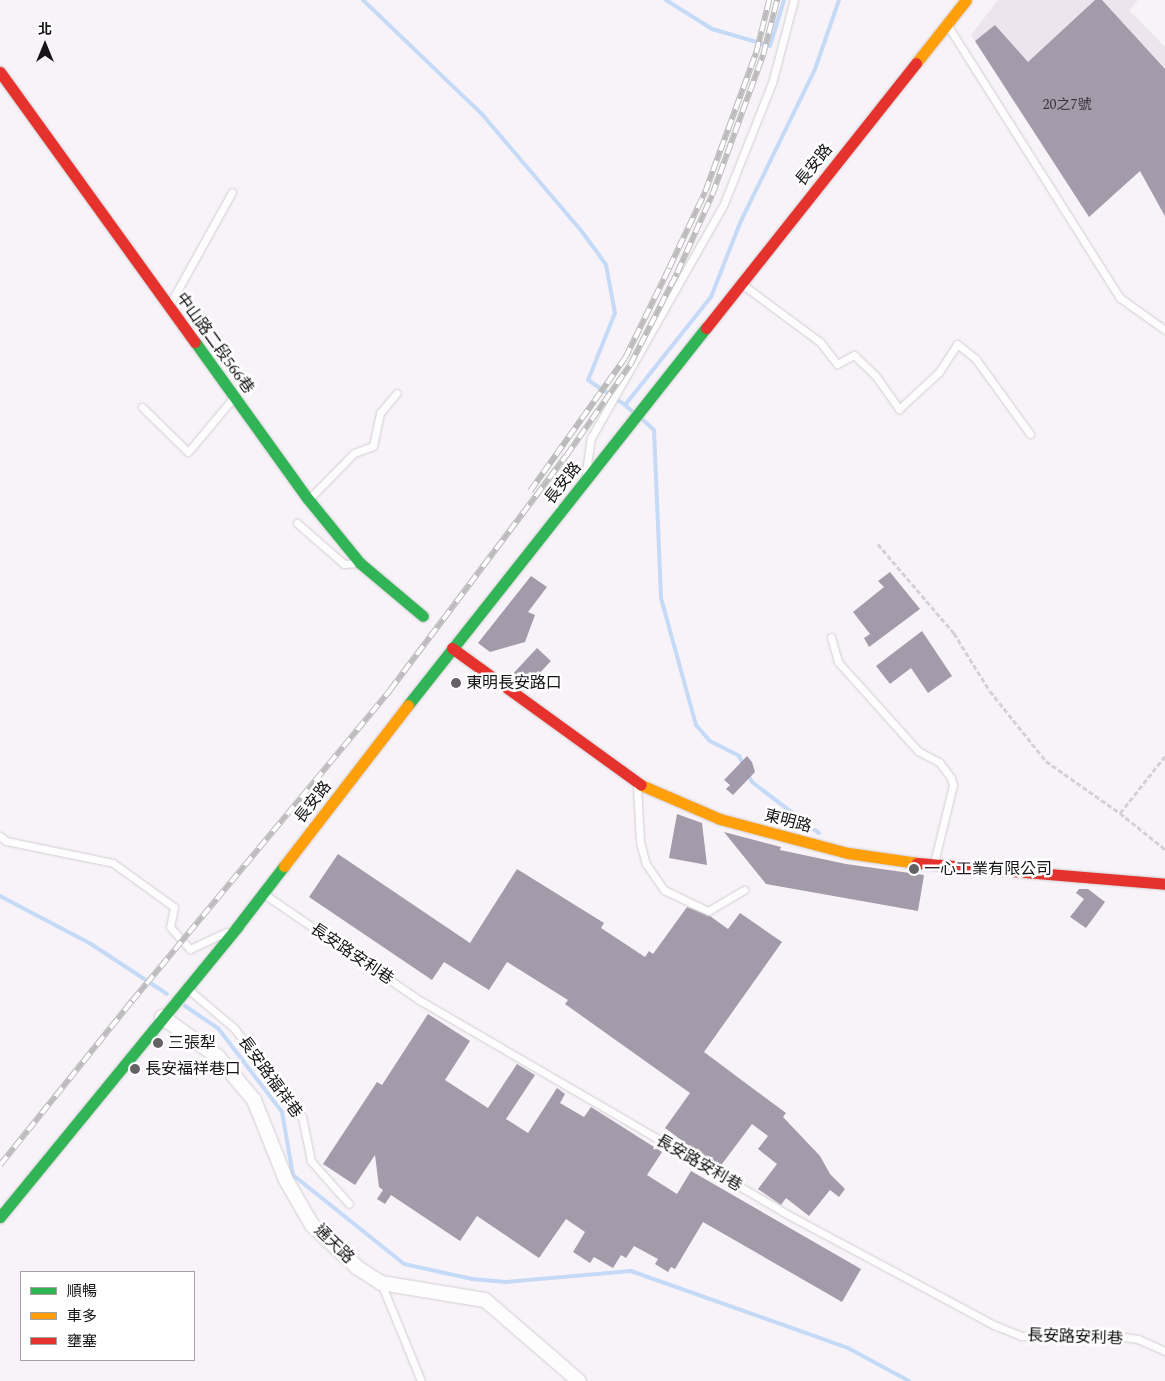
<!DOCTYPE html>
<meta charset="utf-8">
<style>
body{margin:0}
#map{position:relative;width:1165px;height:1381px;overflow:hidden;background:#f8f3f8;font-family:Spectral,"Noto Sans TC",serif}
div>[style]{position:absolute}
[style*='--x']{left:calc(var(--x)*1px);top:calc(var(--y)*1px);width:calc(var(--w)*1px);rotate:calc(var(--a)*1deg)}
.built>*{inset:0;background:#ede5ee}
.stream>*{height:4px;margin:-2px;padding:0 2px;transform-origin:2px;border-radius:2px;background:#c4daf7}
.building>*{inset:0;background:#a49baa;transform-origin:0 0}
.path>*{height:2.5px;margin-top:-1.25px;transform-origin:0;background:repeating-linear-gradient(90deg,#d3d2d3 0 5px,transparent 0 7.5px)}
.roads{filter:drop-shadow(0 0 1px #d1ced1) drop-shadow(0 0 1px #d1ced1)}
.lane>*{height:7px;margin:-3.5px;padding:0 3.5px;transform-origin:3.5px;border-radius:3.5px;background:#fefdfe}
.street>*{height:14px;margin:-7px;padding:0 7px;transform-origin:7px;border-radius:7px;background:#fefdfe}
.fast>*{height:11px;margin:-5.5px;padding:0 5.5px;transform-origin:5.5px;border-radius:5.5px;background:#30b455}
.slow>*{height:11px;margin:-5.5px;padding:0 5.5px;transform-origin:5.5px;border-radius:5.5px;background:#ff9f0a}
.jam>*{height:11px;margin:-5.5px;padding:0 5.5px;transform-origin:5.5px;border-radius:5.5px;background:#e5322d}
.rail>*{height:5.5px;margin-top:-2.75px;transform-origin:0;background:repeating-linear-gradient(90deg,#fff 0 11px,#bdbcbd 0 22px);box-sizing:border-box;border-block:1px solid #bdbcbd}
.dots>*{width:14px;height:14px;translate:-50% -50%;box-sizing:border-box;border:2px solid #fff;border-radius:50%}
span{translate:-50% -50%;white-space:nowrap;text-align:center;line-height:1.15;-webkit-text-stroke:5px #fff;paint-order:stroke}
.number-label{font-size:14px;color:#3a363c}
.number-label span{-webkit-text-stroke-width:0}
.street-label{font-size:16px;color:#161417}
.poi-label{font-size:16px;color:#161417}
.left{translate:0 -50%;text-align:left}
.legend{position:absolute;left:20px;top:1271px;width:175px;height:90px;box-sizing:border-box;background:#fff;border:1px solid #a2a1a2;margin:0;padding:6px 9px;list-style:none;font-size:15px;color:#161417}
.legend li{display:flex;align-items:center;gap:10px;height:25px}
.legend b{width:25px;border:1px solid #a2a1a2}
.north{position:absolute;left:20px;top:20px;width:50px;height:50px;-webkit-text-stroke:4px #fff;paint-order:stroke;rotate:0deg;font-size:14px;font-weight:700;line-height:20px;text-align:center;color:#161417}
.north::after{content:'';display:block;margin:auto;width:18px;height:22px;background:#161417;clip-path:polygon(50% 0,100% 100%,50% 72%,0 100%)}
</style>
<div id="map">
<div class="built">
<i style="clip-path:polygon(998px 0,1138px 0,1129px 10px,1165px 47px,1165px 218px,1140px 171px,1089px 217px,971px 35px)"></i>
</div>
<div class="stream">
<i style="--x:363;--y:0;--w:163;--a:43.8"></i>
<i style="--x:481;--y:113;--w:157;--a:49.6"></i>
<i style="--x:583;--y:233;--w:39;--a:54"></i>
<i style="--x:606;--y:265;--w:49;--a:79.4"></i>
<i style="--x:615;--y:313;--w:72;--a:111.9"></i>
<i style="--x:588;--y:380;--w:45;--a:34"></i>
<i style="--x:666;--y:0;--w:54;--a:32.2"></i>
<i style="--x:712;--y:29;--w:60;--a:16.3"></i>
<i style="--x:770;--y:46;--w:48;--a:-73.1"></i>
<i style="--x:633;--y:412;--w:11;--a:-139"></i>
<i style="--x:625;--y:405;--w:138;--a:-51.5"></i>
<i style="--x:711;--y:297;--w:79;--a:-68.6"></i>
<i style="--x:740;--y:223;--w:171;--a:-64"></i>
<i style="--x:815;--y:69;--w:73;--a:-70.8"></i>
<i style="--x:641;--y:418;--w:18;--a:43"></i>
<i style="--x:654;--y:430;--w:168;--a:87.6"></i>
<i style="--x:661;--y:598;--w:132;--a:74.6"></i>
<i style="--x:696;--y:725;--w:21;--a:49"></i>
<i style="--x:710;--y:741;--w:33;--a:27"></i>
<i style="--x:739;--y:756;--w:9;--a:63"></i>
<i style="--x:748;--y:775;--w:8;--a:60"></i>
<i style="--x:752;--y:782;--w:84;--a:37.3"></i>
<i style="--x:0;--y:896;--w:103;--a:27.8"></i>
<i style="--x:91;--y:944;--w:91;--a:33.3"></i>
<i style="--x:185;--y:1006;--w:40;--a:34"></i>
<i style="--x:218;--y:1028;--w:106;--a:52.7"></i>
<i style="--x:282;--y:1112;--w:64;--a:80.1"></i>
<i style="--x:293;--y:1175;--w:142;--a:38.7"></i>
<i style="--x:404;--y:1264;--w:70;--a:12.4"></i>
<i style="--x:472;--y:1279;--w:34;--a:5"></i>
<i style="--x:506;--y:1282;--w:125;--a:-5"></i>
<i style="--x:631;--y:1271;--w:230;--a:19.5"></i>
<i style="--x:848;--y:1348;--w:69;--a:28.4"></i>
</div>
<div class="building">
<i style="clip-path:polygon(1095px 0,1102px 0,1165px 69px,1165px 216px,1140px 171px,1089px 217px,975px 41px,995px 25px,1028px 62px)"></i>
<i style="clip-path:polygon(890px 572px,920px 609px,869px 647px,864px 638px,870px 634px,853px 612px,884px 587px,878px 581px)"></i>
<i style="clip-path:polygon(531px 576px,547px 587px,528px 612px,535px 615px,525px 642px,490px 652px,478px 643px)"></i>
<i style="clip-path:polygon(922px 631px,952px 676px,928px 693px,911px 668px,890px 684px,876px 666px)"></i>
<i style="left:537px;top:648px;width:19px;height:37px;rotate:43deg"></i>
<i style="clip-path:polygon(747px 756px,752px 762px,755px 772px,733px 795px,726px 789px,730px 785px,724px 780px)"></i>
<i style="clip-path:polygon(677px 814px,702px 823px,707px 865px,669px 858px)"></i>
<i style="clip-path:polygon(724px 832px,781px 847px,780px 850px,846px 864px,924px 875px,918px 911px,766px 884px)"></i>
<i style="clip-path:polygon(338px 854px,470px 943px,517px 869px,604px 923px,601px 928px,645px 957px,649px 951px,653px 954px,687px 907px,710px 916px,728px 929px,740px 913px,782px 942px,704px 1052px,786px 1113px,783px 1117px,820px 1156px,830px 1174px,845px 1189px,839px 1197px,830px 1190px,809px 1216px,786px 1198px,781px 1205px,758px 1189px,777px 1164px,758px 1149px,768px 1136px,752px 1124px,719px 1168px,665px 1128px,690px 1093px,565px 1004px,568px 1000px,507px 962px,489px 990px,444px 962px,432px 980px,309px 897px)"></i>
<i style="clip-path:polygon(1079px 889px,1088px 889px,1105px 902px,1086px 928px,1070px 917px,1084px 899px,1076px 893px)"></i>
<i style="clip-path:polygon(428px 1014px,470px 1041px,445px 1080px,488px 1108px,517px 1064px,535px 1075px,506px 1119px,528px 1133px,557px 1088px,565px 1094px,560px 1103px,584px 1117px,591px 1107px,662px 1152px,647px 1175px,677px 1194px,691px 1171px,861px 1269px,842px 1302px,703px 1222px,675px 1269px,671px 1267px,668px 1272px,655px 1264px,658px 1259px,634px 1246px,626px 1258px,621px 1255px,613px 1268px,594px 1257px,590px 1263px,573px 1252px,585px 1232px,566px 1219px,539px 1258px,477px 1216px,460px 1241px,391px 1195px,385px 1204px,377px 1199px,383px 1190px,379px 1187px,375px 1155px,355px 1185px,323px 1164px,377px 1082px,382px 1085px)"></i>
</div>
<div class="path">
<i style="--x:878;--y:544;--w:117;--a:49.5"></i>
<i style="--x:954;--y:633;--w:68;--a:58.2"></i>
<i style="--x:990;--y:691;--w:90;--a:51.3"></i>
<i style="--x:1046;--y:761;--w:90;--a:35.1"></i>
<i style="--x:1120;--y:813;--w:58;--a:38.7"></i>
<i style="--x:1120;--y:813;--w:73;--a:-51.7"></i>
</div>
<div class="roads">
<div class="lane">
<i style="--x:948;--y:26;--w:322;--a:57.7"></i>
<i style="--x:1120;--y:298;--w:55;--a:35.4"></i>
<i style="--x:743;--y:285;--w:96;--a:36.5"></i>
<i style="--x:820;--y:342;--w:28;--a:52"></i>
<i style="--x:837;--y:364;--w:19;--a:-28"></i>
<i style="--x:854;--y:355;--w:29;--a:44"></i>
<i style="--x:875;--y:375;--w:42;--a:54.8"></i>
<i style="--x:899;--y:409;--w:54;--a:-42.8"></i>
<i style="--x:939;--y:372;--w:33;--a:-57"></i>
<i style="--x:957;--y:344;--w:23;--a:38"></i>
<i style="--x:975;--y:358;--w:94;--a:54.1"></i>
<i style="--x:170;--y:304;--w:128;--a:-61"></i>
<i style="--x:142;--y:407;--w:64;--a:44.4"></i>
<i style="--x:188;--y:452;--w:72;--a:-50.1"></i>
<i style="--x:586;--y:472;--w:34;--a:-82"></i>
<i style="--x:591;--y:438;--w:267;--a:-60.4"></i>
<i style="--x:723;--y:206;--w:132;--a:-68.3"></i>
<i style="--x:772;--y:83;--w:86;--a:-75.2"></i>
<i style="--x:309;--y:499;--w:64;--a:-45.6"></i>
<i style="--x:354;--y:453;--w:20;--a:-20"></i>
<i style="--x:373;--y:446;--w:34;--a:-78"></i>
<i style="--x:380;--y:413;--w:26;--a:-50"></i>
<i style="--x:297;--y:523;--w:62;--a:41.1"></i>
<i style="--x:344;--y:564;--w:13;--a:-4"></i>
<i style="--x:831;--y:637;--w:26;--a:74"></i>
<i style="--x:838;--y:662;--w:120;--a:48"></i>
<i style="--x:918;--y:751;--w:24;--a:28"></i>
<i style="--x:939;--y:762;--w:20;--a:53"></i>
<i style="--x:951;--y:778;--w:7;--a:74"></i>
<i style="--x:953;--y:785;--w:80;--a:103.7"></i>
<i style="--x:637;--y:786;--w:56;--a:86.9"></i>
<i style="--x:640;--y:842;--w:23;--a:75"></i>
<i style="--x:646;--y:864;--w:32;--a:55"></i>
<i style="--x:664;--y:890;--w:49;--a:25.5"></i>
<i style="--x:708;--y:911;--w:42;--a:-30.3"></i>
<i style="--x:0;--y:836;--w:8;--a:40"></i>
<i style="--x:6;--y:841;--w:109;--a:11.6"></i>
<i style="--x:113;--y:863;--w:75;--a:35.8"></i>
<i style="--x:174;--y:907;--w:20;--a:101"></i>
<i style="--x:170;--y:927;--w:30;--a:48"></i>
<i style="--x:190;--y:949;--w:40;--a:-25"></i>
<i style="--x:264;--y:894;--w:190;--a:34.3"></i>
<i style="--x:421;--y:1001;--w:419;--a:30.2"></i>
<i style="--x:783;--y:1212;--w:239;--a:28.2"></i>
<i style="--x:994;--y:1325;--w:29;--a:22"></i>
<i style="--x:1021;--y:1336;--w:96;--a:0"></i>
<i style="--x:1117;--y:1336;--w:21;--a:8"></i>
<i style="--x:1138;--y:1339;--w:30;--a:24"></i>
<i style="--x:188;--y:989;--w:60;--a:40.3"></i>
<i style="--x:234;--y:1028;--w:112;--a:52.6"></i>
<i style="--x:302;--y:1117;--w:45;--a:78.4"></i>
<i style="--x:311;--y:1161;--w:57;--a:48.5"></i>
<i style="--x:381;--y:1283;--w:106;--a:67.8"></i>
</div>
<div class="street">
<i style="--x:162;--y:1017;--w:69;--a:35.5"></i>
<i style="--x:218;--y:1057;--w:56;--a:50.1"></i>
<i style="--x:254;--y:1100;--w:86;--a:68.2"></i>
<i style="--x:286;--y:1180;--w:52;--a:60"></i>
<i style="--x:312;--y:1225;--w:63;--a:43.1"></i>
<i style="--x:358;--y:1268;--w:27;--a:33"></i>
<i style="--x:381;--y:1283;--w:105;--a:9.3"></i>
<i style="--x:485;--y:1300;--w:124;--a:40.8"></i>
</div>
<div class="fast">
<i style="--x:195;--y:342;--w:193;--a:54.3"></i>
<i style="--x:308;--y:499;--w:82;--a:50.9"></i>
<i style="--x:360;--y:563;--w:82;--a:40.1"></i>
<i style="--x:408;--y:705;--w:481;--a:-51.7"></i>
<i style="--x:0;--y:1217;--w:375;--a:-50.7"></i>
<i style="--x:237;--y:927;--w:77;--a:-52.4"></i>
</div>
<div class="slow">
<i style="--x:916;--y:63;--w:80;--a:-51.6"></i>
<i style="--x:641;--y:785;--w:86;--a:23.3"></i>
<i style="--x:720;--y:819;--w:132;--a:14.9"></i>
<i style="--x:848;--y:853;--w:70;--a:8.2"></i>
<i style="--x:284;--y:866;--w:203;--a:-52.4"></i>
</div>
<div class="jam">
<i style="--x:0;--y:72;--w:333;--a:54.2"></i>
<i style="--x:706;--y:328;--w:338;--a:-51.6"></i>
<i style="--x:452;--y:648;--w:233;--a:35.9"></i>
<i style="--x:917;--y:863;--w:249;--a:4.8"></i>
</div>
</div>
<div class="rail">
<i style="--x:530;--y:491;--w:163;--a:-54.5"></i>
<i style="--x:625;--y:358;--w:100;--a:-63.9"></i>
<i style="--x:669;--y:268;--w:84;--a:-64.7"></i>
<i style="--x:705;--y:192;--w:148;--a:-69.9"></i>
<i style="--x:756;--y:53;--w:55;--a:-76.2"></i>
<i style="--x:0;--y:1165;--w:211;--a:-51.2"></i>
<i style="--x:132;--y:1001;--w:404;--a:-50.3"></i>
<i style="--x:390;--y:690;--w:293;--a:-53.1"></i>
<i style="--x:566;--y:456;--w:111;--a:-54.9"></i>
<i style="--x:630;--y:365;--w:103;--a:-62.9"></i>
<i style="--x:677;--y:273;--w:85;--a:-65.8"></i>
<i style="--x:712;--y:195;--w:149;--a:-70"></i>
<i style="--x:763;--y:55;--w:57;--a:-75.7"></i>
</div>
<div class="dots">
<i style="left:456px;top:683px;background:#656266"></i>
<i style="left:914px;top:869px;background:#656266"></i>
<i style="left:158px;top:1043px;background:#656266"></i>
<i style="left:135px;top:1069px;background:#656266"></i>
</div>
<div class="number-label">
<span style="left:1067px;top:105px">20之7號</span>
</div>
<div class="street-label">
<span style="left:814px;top:165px;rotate:-51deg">長安路</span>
<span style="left:215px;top:343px;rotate:54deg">中山路二段566巷</span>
<span style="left:563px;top:483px;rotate:-52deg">長安路</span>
<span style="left:313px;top:802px;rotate:-52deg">長安路</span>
<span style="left:788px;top:821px;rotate:15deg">東明路</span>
<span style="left:352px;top:954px;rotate:34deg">長安路安利巷</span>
<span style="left:270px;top:1077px;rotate:54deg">長安路福祥巷</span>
<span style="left:699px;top:1163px;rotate:30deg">長安路安利巷</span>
<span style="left:334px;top:1244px;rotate:44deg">通天路</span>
<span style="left:1075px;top:1337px;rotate:2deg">長安路安利巷</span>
</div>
<div class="poi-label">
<span class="left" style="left:466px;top:683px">東明長安路口</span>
<span class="left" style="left:924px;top:869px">一心工業有限公司</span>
<span class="left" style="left:168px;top:1043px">三張犁</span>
<span class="left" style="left:145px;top:1069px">長安福祥巷口</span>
</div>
<ul class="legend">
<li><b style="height:6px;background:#30b455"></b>順暢</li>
<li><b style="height:6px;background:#ff9f0a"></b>車多</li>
<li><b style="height:6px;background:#e5322d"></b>壅塞</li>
</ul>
<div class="north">北</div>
</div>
